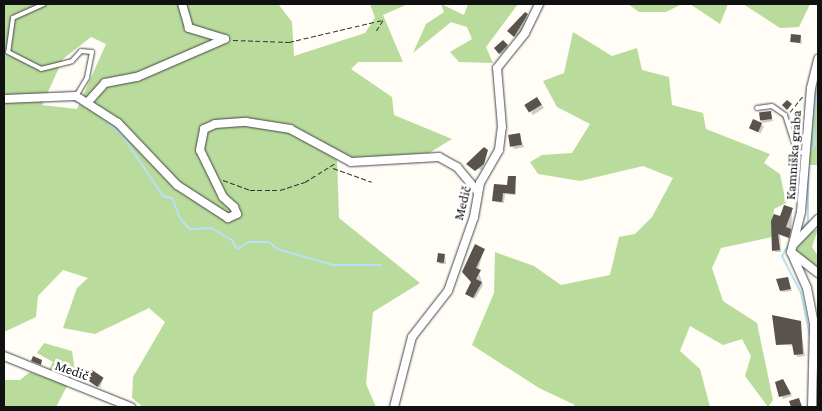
<!DOCTYPE html>
<meta charset="utf-8">
<style>
body{margin:0}
#map{position:relative;width:822px;height:411px;overflow:hidden;background:#fffdf5;font-family:"Crimson Pro",serif}
div>[style]{position:absolute}
[style*='--x']{left:calc(var(--x)*1px);top:calc(var(--y)*1px);width:calc(var(--w)*1px);rotate:calc(var(--a)*1deg)}
.forest>*{inset:0;background:#b9dc9c}
.shadow>*{inset:0;background:#0003;transform-origin:0 0}
.stream>*{height:2px;margin:-1px;padding:0 1px;transform-origin:1px;border-radius:1px;background:#b9e0f7}
.building>*{inset:0;background:#5a524d;transform-origin:0 0}
.path>*{height:1px;margin-top:-0.5px;transform-origin:0;background:repeating-linear-gradient(90deg,#333 0 5px,transparent 0 7.5px)}
.roads{filter:drop-shadow(0 0 1px #444) drop-shadow(0 0 1px #444)}
.service>*{height:4px;margin:-2px;padding:0 2px;transform-origin:2px;border-radius:2px;background:#fff}
.minor>*{height:8px;margin:-4px;padding:0 4px;transform-origin:4px;border-radius:4px;background:#fff}
span{translate:-50% -50%;white-space:nowrap;text-align:center;line-height:1.15;-webkit-text-stroke:5px #fff;paint-order:stroke}
.street-label{font-size:14px;color:#111}
.frame{position:absolute;inset:0;border:5px solid #111;pointer-events:none}
</style>
<div id="map">
<div class="forest">
<i style="clip-path:polygon(evenodd,4px 4px,279px 5px,292px 22px,294px 56px,365px 33px,375px 18px,370px 4px,408px 4px,383px 15px,403px 62px,358px 62px,351px 69px,392px 97px,394px 115px,452px 139px,429px 153px,337px 159px,339px 218px,420px 283px,373px 312px,366px 384px,376px 407px,143px 407px,132px 398px,133px 377px,165px 322px,149px 308px,95px 334px,63px 328px,77px 288px,88px 278px,63px 270px,38px 296px,36px 317px,4px 332px,4px 4px,91px 37px,106px 44px,77px 109px,42px 105px,63px 59px,91px 37px)"></i>
<i style="clip-path:polygon(441px 4px,464px 15px,468px 4px,518px 4px,486px 47px,493px 63px,459px 62px,450px 52px,472px 39px,467px 27px,451px 22px,413px 53px,426px 24px,444px 12px)"></i>
<i style="clip-path:polygon(628px 4px,682px 4px,666px 12px,639px 12px)"></i>
<i style="clip-path:polygon(690px 4px,728px 4px,720px 24px)"></i>
<i style="clip-path:polygon(743px 4px,810px 4px,799px 27px,780px 28px)"></i>
<i style="clip-path:polygon(573px 32px,612px 56px,637px 48px,642px 70px,669px 77px,672px 105px,703px 113px,706px 129px,770px 154px,764px 163px,780px 174px,786px 203px,774px 209px,772px 237px,721px 248px,712px 268px,723px 301px,757px 323px,773px 400px,768px 407px,745px 376px,751px 356px,742px 339px,723px 345px,690px 326px,680px 351px,700px 369px,710px 407px,573px 407px,575px 405px,539px 388px,472px 345px,494px 293px,495px 252px,534px 266px,561px 285px,610px 275px,619px 237px,635px 234px,652px 217px,673px 178px,643px 166px,580px 181px,538px 174px,530px 162px,542px 155px,572px 153px,590px 124px,557px 107px,543px 81px,564px 73px)"></i>
<i style="clip-path:polygon(818px 81px,818px 165px,808px 165px,811px 105px)"></i>
<i style="clip-path:polygon(818px 229px,812px 247px,818px 256px,818px 274px,796px 251px,801px 237px)"></i>
<i style="clip-path:polygon(44px 343px,72px 351px,75px 371px,56px 407px,4px 407px,4px 380px,20px 380px,30px 372px,45px 377px,53px 362px,37px 353px)"></i>
</div>
<div class="shadow">
<i style="clip-path:polygon(528px 16px,529px 17px,517px 38px,509px 31px)"></i>
<i style="clip-path:polygon(801px 36px,802px 44px,792px 41px)"></i>
<i style="left:503px;top:41px;width:9px;height:11px;rotate:49deg"></i>
<i style="clip-path:polygon(539px 101px,544px 108px,533px 115px,531px 113px)"></i>
<i style="clip-path:polygon(770px 112px,773px 121px,763px 123px,761px 121px)"></i>
<i style="left:753px;top:121px;width:12px;height:8px;rotate:24deg"></i>
<i style="clip-path:polygon(519px 135px,524px 147px,515px 149px,512px 147px)"></i>
<i style="clip-path:polygon(487px 151px,482px 170px,469px 166px)"></i>
<i style="clip-path:polygon(515px 178px,516px 195px,505px 194px,504px 203px,495px 202px)"></i>
<i style="clip-path:polygon(792px 209px,791px 239px,780px 234px,781px 252px,775px 252px,780px 218px)"></i>
<i style="clip-path:polygon(484px 250px,478px 270px,483px 285px,475px 299px,469px 295px,473px 282px,464px 272px)"></i>
<i style="clip-path:polygon(445px 255px,446px 264px,440px 264px,438px 261px)"></i>
<i style="clip-path:polygon(787px 278px,792px 291px,783px 292px,781px 290px)"></i>
<i style="clip-path:polygon(800px 322px,805px 356px,797px 357px,794px 346px,777px 344px)"></i>
<i style="clip-path:polygon(103px 379px,100px 388px,90px 381px)"></i>
<i style="clip-path:polygon(776px 383px,785px 383px,792px 396px,783px 399px)"></i>
</div>
<div class="stream">
<i style="--x:72;--y:100;--w:12;--a:24"></i>
<i style="--x:98;--y:114;--w:32;--a:41"></i>
<i style="--x:122;--y:135;--w:73;--a:56.1"></i>
<i style="--x:163;--y:196;--w:9;--a:13"></i>
<i style="--x:172;--y:198;--w:24;--a:68"></i>
<i style="--x:181;--y:220;--w:13;--a:45"></i>
<i style="--x:190;--y:229;--w:21;--a:-3"></i>
<i style="--x:211;--y:228;--w:24;--a:30"></i>
<i style="--x:232;--y:240;--w:10;--a:61"></i>
<i style="--x:237;--y:249;--w:14;--a:-30"></i>
<i style="--x:249;--y:242;--w:20;--a:0"></i>
<i style="--x:269;--y:242;--w:11;--a:41"></i>
<i style="--x:277;--y:249;--w:58;--a:15.9"></i>
<i style="--x:333;--y:265;--w:48;--a:0"></i>
<i style="--x:809;--y:153;--w:11;--a:-56"></i>
<i style="--x:815;--y:144;--w:20;--a:-96"></i>
<i style="--x:813;--y:124;--w:40;--a:-82.9"></i>
<i style="--x:803;--y:229;--w:9;--a:-58"></i>
<i style="--x:808;--y:221;--w:51;--a:-90"></i>
<i style="--x:792;--y:239;--w:20;--a:120"></i>
<i style="--x:782;--y:256;--w:42;--a:62.8"></i>
<i style="--x:801;--y:293;--w:45;--a:78.4"></i>
</div>
<div class="building">
<i style="clip-path:polygon(525px 12px,528px 14px,514px 37px,507px 31px)"></i>
<i style="left:791px;top:34px;width:10px;height:8px;rotate:6deg"></i>
<i style="clip-path:polygon(503px 40px,508px 45px,499px 54px,494px 48px)"></i>
<i style="left:537px;top:97px;width:9px;height:15px;rotate:58deg"></i>
<i style="clip-path:polygon(787px 100px,792px 104px,787px 110px,782px 105px)"></i>
<i style="left:771px;top:111px;width:8px;height:12px;rotate:83deg"></i>
<i style="left:753px;top:119px;width:10px;height:10px;rotate:24deg"></i>
<i style="left:520px;top:133px;width:12px;height:12px;rotate:81deg"></i>
<i style="clip-path:polygon(484px 147px,488px 150px,484px 164px,475px 171px,466px 164px)"></i>
<i style="clip-path:polygon(508px 176px,516px 176px,515px 194px,503px 193px,502px 202px,492px 201px,494px 184px,507px 185px)"></i>
<i style="clip-path:polygon(784px 205px,793px 208px,786px 227px,791px 229px,789px 238px,778px 234px,780px 250px,772px 251px,771px 221px,774px 214px,780px 216px)"></i>
<i style="clip-path:polygon(475px 244px,485px 249px,476px 268px,481px 270px,476px 279px,482px 282px,473px 298px,465px 294px,471px 282px,462px 272px)"></i>
<i style="left:438px;top:253px;width:7px;height:9px;rotate:8deg"></i>
<i style="clip-path:polygon(788px 277px,791px 289px,780px 291px,776px 279px)"></i>
<i style="clip-path:polygon(772px 315px,801px 321px,803px 354px,794px 355px,792px 344px,776px 345px)"></i>
<i style="clip-path:polygon(33px 356px,42px 360px,41px 365px,31px 361px)"></i>
<i style="left:92px;top:370px;width:14px;height:11px;rotate:34deg"></i>
<i style="clip-path:polygon(783px 379px,791px 394px,779px 397px,775px 382px)"></i>
<i style="clip-path:polygon(799px 398px,802px 407px,791px 407px,789px 401px)"></i>
</div>
<div class="path">
<i style="--x:233;--y:40;--w:56;--a:2"></i>
<i style="--x:289;--y:42;--w:97;--a:-13.2"></i>
<i style="--x:383;--y:20;--w:13;--a:122"></i>
<i style="--x:790;--y:112;--w:21;--a:-51"></i>
<i style="--x:333;--y:168;--w:41;--a:19.7"></i>
<i style="--x:223;--y:180;--w:29;--a:20"></i>
<i style="--x:250;--y:190;--w:30;--a:0"></i>
<i style="--x:280;--y:190;--w:26;--a:-18"></i>
<i style="--x:305;--y:182;--w:36;--a:-32"></i>
</div>
<div class="roads">
<div class="service">
<i style="--x:44;--y:4;--w:34;--a:156"></i>
<i style="--x:13;--y:18;--w:34;--a:98"></i>
<i style="--x:8;--y:52;--w:37;--a:27"></i>
<i style="--x:41;--y:69;--w:32;--a:-14"></i>
<i style="--x:72;--y:61;--w:13;--a:-48"></i>
<i style="--x:81;--y:51;--w:11;--a:5"></i>
<i style="--x:92;--y:52;--w:26;--a:101"></i>
<i style="--x:87;--y:78;--w:21;--a:121"></i>
<i style="--x:757;--y:108;--w:15;--a:-8"></i>
<i style="--x:772;--y:106;--w:16;--a:35"></i>
<i style="--x:785;--y:115;--w:40;--a:72"></i>
<i style="--x:797;--y:153;--w:7;--a:-8"></i>
</div>
<div class="minor">
<i style="--x:4;--y:99;--w:72;--a:-2.4"></i>
<i style="--x:76;--y:96;--w:50;--a:32.7"></i>
<i style="--x:118;--y:123;--w:86;--a:46.4"></i>
<i style="--x:177;--y:185;--w:61;--a:32.9"></i>
<i style="--x:228;--y:218;--w:10;--a:-24"></i>
<i style="--x:237;--y:214;--w:8;--a:-113"></i>
<i style="--x:234;--y:207;--w:15;--a:-138"></i>
<i style="--x:223;--y:197;--w:52;--a:-116.1"></i>
<i style="--x:200;--y:150;--w:21;--a:-79"></i>
<i style="--x:204;--y:129;--w:12;--a:-24"></i>
<i style="--x:215;--y:124;--w:31;--a:-4"></i>
<i style="--x:246;--y:122;--w:45;--a:9"></i>
<i style="--x:290;--y:129;--w:69;--a:28.4"></i>
<i style="--x:351;--y:162;--w:88;--a:-3.3"></i>
<i style="--x:439;--y:157;--w:21;--a:29"></i>
<i style="--x:457;--y:167;--w:31;--a:50"></i>
<i style="--x:87;--y:103;--w:27;--a:-48"></i>
<i style="--x:105;--y:83;--w:33;--a:-11"></i>
<i style="--x:137;--y:77;--w:96;--a:-23.4"></i>
<i style="--x:225;--y:39;--w:38;--a:-163"></i>
<i style="--x:189;--y:28;--w:25;--a:-106"></i>
<i style="--x:793;--y:245;--w:36;--a:-46"></i>
<i style="--x:791;--y:252;--w:34;--a:38"></i>
<i style="--x:4;--y:356;--w:137;--a:21.9"></i>
<i style="--x:394;--y:407;--w:72;--a:-75.6"></i>
<i style="--x:412;--y:337;--w:58;--a:-52"></i>
<i style="--x:448;--y:291;--w:78;--a:-70.6"></i>
<i style="--x:474;--y:217;--w:35;--a:-80"></i>
<i style="--x:480;--y:183;--w:38;--a:-60"></i>
<i style="--x:499;--y:150;--w:23;--a:-83"></i>
<i style="--x:502;--y:127;--w:59;--a:-94.8"></i>
<i style="--x:497;--y:68;--w:45;--a:-51.3"></i>
<i style="--x:525;--y:33;--w:32;--a:-64"></i>
<i style="--x:812;--y:407;--w:83;--a:-88.6"></i>
<i style="--x:814;--y:324;--w:37;--a:-101"></i>
<i style="--x:807;--y:288;--w:39;--a:-114"></i>
<i style="--x:791;--y:252;--w:41;--a:-76"></i>
<i style="--x:801;--y:212;--w:124;--a:-85.4"></i>
<i style="--x:811;--y:88;--w:30;--a:-76"></i>
</div>
</div>
<div class="street-label">
<span style="left:793px;top:155px;rotate:-86deg">Kamniška graba</span>
<span style="left:462px;top:203px;rotate:-76deg">Medič</span>
<span style="left:72px;top:370px;rotate:19deg">Medič</span>
</div>
<div class="frame"></div>
</div>
